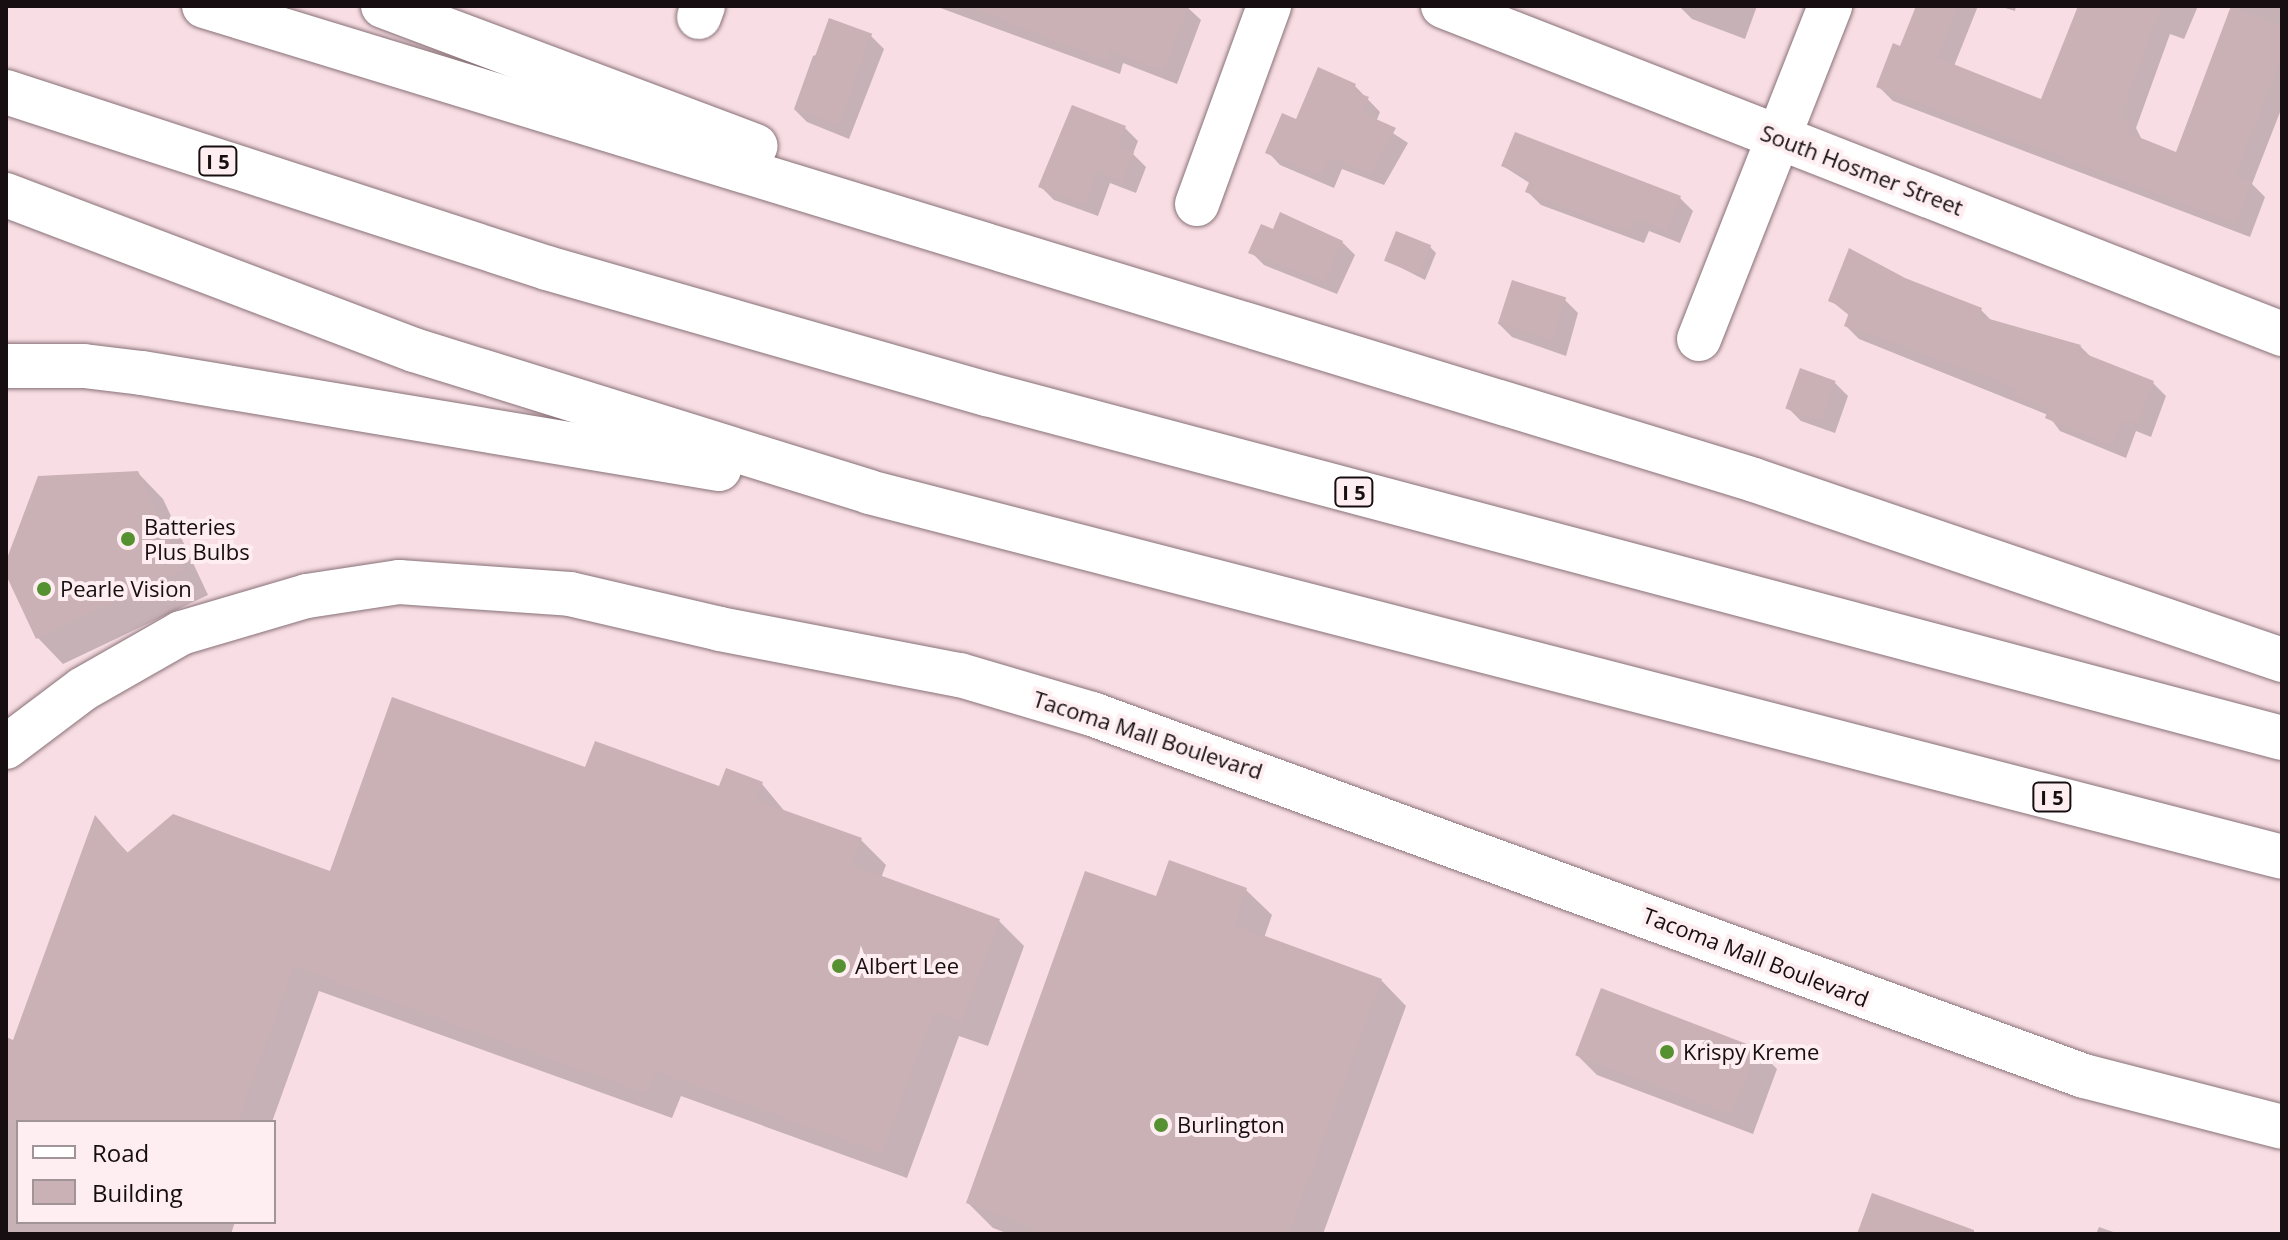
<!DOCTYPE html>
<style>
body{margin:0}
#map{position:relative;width:2288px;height:1240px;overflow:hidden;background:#f8dee4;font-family:"Open Sans",sans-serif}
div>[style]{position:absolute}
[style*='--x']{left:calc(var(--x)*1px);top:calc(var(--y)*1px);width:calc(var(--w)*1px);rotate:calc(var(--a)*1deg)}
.shadow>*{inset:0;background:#0003}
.building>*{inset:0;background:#c9b1b6;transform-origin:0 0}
.roads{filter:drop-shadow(0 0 2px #887177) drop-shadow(0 0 2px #887177)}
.minor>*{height:44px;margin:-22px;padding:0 22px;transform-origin:22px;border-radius:22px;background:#fff}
.highway>*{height:44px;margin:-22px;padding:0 22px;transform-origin:22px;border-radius:22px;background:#fff}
.dots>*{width:22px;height:22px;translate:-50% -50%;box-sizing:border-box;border:4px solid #feeef2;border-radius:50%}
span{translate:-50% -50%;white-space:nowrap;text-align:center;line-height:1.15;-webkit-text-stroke:8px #feeef2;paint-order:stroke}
.shield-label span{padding:2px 6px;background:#feeef2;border:2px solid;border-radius:6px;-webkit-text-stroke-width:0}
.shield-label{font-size:20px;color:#160e10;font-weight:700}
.street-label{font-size:22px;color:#160e10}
.poi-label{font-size:22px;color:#160e10}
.left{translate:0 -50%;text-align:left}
.frame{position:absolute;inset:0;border:8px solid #160e10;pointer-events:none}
.legend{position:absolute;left:16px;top:1120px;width:260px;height:104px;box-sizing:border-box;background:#feeef2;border:2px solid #a19498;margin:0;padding:10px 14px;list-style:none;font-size:24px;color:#160e10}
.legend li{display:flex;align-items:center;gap:16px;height:40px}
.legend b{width:40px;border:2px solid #a19498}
</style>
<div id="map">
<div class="shadow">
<i style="clip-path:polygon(935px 6px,1186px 6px,1201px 20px,1177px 84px,1123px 63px,1120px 74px)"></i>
<i style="clip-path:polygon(1679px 6px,1757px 6px,1745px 39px,1692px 19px)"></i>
<i style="clip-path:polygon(1917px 6px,1978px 6px,1954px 66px,2042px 101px,2086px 6px,2198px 6px,2184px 39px,2170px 34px,2136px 128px,2142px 140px,2177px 155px,2233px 6px,2282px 6px,2282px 107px,2252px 184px,2265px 197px,2250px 237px,1893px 101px,1879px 87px,1902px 49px)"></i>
<i style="clip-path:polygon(1999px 6px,2016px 6px,2015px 11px)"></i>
<i style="clip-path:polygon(871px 36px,884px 49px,849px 139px,807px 122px,794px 109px,813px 56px)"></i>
<i style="clip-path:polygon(1355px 86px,1380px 112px,1376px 122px,1408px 143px,1384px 185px,1342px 169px,1334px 188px,1280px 165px,1268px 152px,1297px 122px)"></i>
<i style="clip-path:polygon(1073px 108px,1125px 128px,1138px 141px,1133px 154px,1146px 167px,1136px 193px,1110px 183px,1098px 216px,1054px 200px,1041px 187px)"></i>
<i style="clip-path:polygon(1503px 166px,1680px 198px,1693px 211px,1680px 243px,1649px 231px,1644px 243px,1541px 205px,1528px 192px,1531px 184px)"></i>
<i style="clip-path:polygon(1274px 231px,1342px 242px,1355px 255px,1337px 294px,1264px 265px,1251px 252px)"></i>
<i style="clip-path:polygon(1430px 247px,1436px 253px,1425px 280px,1386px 260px)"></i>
<i style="clip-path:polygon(1904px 280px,1981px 310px,1993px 322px,2080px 346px,2093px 359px,2153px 383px,2166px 396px,2151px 437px,2136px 431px,2126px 458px,2060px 431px,2048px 415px,1859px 339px,1846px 326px,1850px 316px,1830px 300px)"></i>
<i style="clip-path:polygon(1565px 300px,1578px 313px,1566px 356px,1512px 337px,1499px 324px)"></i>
<i style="clip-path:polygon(1802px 371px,1835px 383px,1848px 396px,1835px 433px,1801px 421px,1788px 408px)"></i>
<i style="clip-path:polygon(138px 473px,163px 499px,208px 595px,63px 664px,38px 638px,6px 567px)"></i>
<i style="clip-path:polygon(587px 770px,720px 789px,762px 784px,786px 813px,861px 840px,886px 865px,881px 878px,999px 921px,1024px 946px,988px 1046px,959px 1036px,907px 1178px,681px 1096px,672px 1118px,319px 991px,272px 1122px,18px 1122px,18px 1222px,235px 1222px,231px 1234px,6px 1234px,6px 1040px,14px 1042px,96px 819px,129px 854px,331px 873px)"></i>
<i style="clip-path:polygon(1246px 890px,1272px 915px,1264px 938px,1381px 980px,1406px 1006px,1323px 1234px,1009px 1234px,993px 1228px,968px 1203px,1157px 899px)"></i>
<i style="clip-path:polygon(1757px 1049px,1777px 1069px,1753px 1134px,1597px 1075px,1578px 1056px)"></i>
<i style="clip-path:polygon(2099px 1227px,2119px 1234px,2096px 1234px)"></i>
</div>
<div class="building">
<i style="clip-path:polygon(966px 6px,1189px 6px,1164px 72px,1110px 51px,1107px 62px)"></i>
<i style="clip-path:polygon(1916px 6px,1958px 6px,1938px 58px,2041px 99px,2078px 6px,2162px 6px,2121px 116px,2131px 120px,2126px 132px,2176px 152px,2231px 6px,2282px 25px,2282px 57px,2236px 175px,2252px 181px,2236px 224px,1876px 87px,1893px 43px,1900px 46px)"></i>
<i style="left:829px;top:18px;width:46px;height:98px;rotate:20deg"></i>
<i style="clip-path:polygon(1318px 67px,1356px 84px,1353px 91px,1369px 97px,1363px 109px,1367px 115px,1396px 128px,1371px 174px,1329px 158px,1321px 176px,1265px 153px,1282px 113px,1296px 119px)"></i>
<i style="clip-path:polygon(1072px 105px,1126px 126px,1119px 146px,1134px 152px,1123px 182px,1097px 171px,1085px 205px,1038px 187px)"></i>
<i style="clip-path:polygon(1515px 132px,1681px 196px,1667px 232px,1636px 219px,1631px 231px,1611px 226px,1525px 192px,1531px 178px,1501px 166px)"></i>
<i style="clip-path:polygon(1280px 212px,1343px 241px,1324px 282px,1248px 253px,1261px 224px,1273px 229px)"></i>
<i style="left:1396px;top:231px;width:38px;height:32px;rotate:22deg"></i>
<i style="clip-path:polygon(1849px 248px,1905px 278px,1982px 308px,1979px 316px,2081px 345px,2078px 351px,2154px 381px,2138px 425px,2123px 420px,2113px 447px,2045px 418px,2048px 409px,2013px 395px,2015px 390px,2001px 382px,1844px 326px,1850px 310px,1828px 301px)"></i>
<i style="left:1512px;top:280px;width:57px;height:46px;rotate:18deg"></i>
<i style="left:1800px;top:368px;width:38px;height:43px;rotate:20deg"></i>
<i style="clip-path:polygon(138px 471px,184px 570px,36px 639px,6px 575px,6px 561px,38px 476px)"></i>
<i style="clip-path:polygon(392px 697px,585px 767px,595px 741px,719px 786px,726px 768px,763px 782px,756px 800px,862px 838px,852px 865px,1000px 919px,962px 1022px,934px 1012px,882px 1154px,656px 1072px,647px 1094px,294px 967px,238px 1122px,6px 1122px,6px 1037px,13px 1040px,95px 815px,127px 853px,173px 814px,330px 871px)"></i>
<i style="clip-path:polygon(1169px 860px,1247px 888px,1235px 925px,1382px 979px,1289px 1234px,1031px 1234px,1033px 1228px,966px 1203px,1085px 871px,1156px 896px)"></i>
<i style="left:1601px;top:988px;width:168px;height:72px;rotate:21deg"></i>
<i style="clip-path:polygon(1872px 1193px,1974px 1230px,1974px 1234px,1857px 1234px)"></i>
</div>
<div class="roads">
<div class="minor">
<i style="--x:1443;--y:6;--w:901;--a:21.35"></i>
<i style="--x:699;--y:17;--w:12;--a:-70"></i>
<i style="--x:1197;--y:204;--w:211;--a:-70"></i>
<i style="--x:1699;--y:339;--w:358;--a:-68.5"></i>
<i style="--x:6;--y:747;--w:96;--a:-37"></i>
<i style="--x:83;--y:689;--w:113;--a:-29.7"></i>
<i style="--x:181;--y:633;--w:131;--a:-16.4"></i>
<i style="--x:307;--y:596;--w:93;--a:-8.7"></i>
<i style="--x:399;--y:582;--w:171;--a:4"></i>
<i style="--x:570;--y:594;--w:154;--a:13.1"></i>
<i style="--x:720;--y:629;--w:244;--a:10.9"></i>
<i style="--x:960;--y:675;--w:138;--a:16.5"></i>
<i style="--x:1092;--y:714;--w:1056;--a:20.05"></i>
<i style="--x:2084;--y:1076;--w:204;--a:14.4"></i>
</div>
<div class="highway">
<i style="--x:204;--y:6;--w:1621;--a:17"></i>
<i style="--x:1754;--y:480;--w:558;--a:18.82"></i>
<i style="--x:383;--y:6;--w:398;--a:20.6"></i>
<i style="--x:6;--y:92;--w:569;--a:18.02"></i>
<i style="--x:547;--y:268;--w:458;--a:16"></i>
<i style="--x:987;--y:394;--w:1340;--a:14.88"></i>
<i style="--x:6;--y:195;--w:436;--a:20.8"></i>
<i style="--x:414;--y:350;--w:477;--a:17.3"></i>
<i style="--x:869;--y:492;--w:1459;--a:14.48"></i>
<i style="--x:6;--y:366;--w:78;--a:0"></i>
<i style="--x:84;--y:366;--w:58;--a:6.9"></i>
<i style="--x:142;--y:373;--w:585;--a:9.45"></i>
</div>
</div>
<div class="dots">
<i style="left:128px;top:539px;background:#559130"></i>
<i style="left:44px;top:589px;background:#559130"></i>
<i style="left:839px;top:966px;background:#559130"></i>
<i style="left:1667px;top:1052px;background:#559130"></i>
<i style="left:1161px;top:1125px;background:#559130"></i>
</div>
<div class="shield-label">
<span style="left:218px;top:161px">I 5</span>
<span style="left:1354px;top:492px">I 5</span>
<span style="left:2052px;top:797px">I 5</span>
</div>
<div class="street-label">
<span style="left:1862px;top:170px;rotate:21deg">South Hosmer Street</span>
<span style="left:1148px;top:735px;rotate:18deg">Tacoma Mall Boulevard</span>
<span style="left:1756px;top:957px;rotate:21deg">Tacoma Mall Boulevard</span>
</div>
<div class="poi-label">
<span class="left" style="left:144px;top:539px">Batteries<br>Plus Bulbs</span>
<span class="left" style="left:60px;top:589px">Pearle Vision</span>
<span class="left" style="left:855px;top:966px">Albert Lee</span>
<span class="left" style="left:1683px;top:1052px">Krispy Kreme</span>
<span class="left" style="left:1177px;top:1125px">Burlington</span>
</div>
<div class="frame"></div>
<ul class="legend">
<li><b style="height:10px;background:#fff"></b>Road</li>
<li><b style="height:22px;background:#c9b1b6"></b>Building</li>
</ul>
</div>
